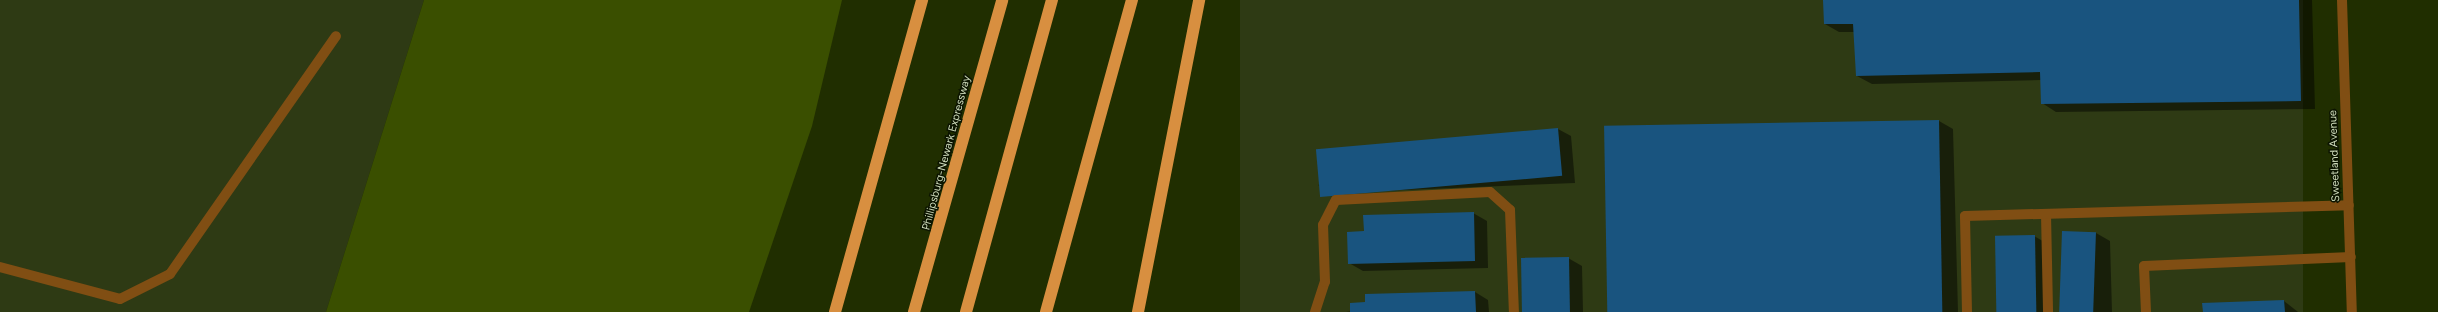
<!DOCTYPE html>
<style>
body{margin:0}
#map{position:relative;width:2438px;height:312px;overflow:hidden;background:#202e00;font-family:Figtree,sans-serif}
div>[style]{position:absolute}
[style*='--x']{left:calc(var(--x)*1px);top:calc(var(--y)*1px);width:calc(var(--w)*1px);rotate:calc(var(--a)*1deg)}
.built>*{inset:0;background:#2e3a14;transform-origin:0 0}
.green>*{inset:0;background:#3a4f00}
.shadow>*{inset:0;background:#0007}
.building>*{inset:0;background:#19547f;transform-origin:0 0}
.minor>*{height:10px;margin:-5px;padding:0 5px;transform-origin:5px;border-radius:5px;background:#804e13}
.highway>*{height:12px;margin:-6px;padding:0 6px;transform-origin:6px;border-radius:6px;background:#d88f40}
span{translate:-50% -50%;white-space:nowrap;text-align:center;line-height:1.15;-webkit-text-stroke:3px #0c1400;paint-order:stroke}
.street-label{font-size:11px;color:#cfdcbb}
</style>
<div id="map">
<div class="built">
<i style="clip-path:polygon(0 0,424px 0,326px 312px,0 312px)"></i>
<i style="left:1240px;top:0;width:1063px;height:317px"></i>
</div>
<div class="green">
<i style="clip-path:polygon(424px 0,842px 0,812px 126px,749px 312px,326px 312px)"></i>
</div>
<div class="shadow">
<i style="clip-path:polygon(1824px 0,2312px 0,2315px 109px,2056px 112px,2042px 103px,2041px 80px,1872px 84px,1857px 76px,1855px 32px,1839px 32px,1825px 24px)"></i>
<i style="clip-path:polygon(1939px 121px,1953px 129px,1958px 312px,1610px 312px)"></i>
<i style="clip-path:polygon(1558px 129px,1571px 136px,1575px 183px,1332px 193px,1318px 185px)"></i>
<i style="clip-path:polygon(1473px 213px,1487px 221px,1488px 268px,1363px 271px,1349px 263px)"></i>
<i style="clip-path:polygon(2096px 233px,2110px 241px,2112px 312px,2066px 312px)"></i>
<i style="clip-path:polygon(2034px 236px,2048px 244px,2049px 312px,1999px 312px)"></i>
<i style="clip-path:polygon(1568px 258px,1582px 266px,1583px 312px,1524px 312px)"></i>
<i style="clip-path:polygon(1475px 292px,1488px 300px,1489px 312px,1346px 312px)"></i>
<i style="clip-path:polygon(2284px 301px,2298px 312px,2204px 312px)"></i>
</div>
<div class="building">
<i style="clip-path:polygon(1823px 0,2299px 0,2301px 101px,2041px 104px,2040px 72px,1856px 76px,1853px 24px,1824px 24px)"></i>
<i style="left:1939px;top:120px;width:192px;height:335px;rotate:89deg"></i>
<i style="left:1558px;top:128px;width:48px;height:243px;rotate:85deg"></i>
<i style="clip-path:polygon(1474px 212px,1475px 261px,1348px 264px,1347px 232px,1364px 231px,1363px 215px)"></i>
<i style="left:2062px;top:231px;width:34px;height:81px;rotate:2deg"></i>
<i style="left:2035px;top:235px;width:77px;height:40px;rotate:89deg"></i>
<i style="left:1569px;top:257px;width:55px;height:48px;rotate:89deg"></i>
<i style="clip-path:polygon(1475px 291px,1476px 312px,1350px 312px,1350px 303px,1365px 302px,1365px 294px)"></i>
<i style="clip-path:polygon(2284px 300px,2285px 312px,2203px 312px,2202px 303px)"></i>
</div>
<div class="minor">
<i style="--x:2342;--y:0;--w:312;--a:88.2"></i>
<i style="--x:2046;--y:214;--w:98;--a:88.8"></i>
<i style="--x:0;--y:267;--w:124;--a:14.9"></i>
<i style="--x:120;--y:299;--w:56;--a:-26.6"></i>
<i style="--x:170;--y:274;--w:290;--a:-55.1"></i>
<i style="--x:1315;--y:312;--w:32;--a:-72"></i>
<i style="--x:1325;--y:282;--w:57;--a:-92"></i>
<i style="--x:1323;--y:225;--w:28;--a:-63"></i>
<i style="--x:1336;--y:200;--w:154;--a:-3"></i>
<i style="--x:1490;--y:192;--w:27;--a:42"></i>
<i style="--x:1510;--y:210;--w:102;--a:87.8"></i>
<i style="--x:1967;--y:312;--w:96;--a:-91.2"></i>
<i style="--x:1965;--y:216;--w:384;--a:-1.6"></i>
<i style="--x:2146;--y:312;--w:46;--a:-92.5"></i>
<i style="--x:2144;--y:266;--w:207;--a:-2.5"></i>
</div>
<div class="highway">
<i style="--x:835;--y:312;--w:324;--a:-74.4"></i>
<i style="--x:914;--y:312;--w:324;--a:-74.2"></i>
<i style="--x:966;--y:312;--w:324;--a:-74.6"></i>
<i style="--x:1046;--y:312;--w:324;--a:-74.6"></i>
<i style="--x:1138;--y:312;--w:318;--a:-78.9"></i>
</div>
<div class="street-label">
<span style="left:947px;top:153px;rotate:-75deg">Phillipsburg-Newark Expressway</span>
<span style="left:2335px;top:156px;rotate:-92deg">Sweetland Avenue</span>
</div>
</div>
